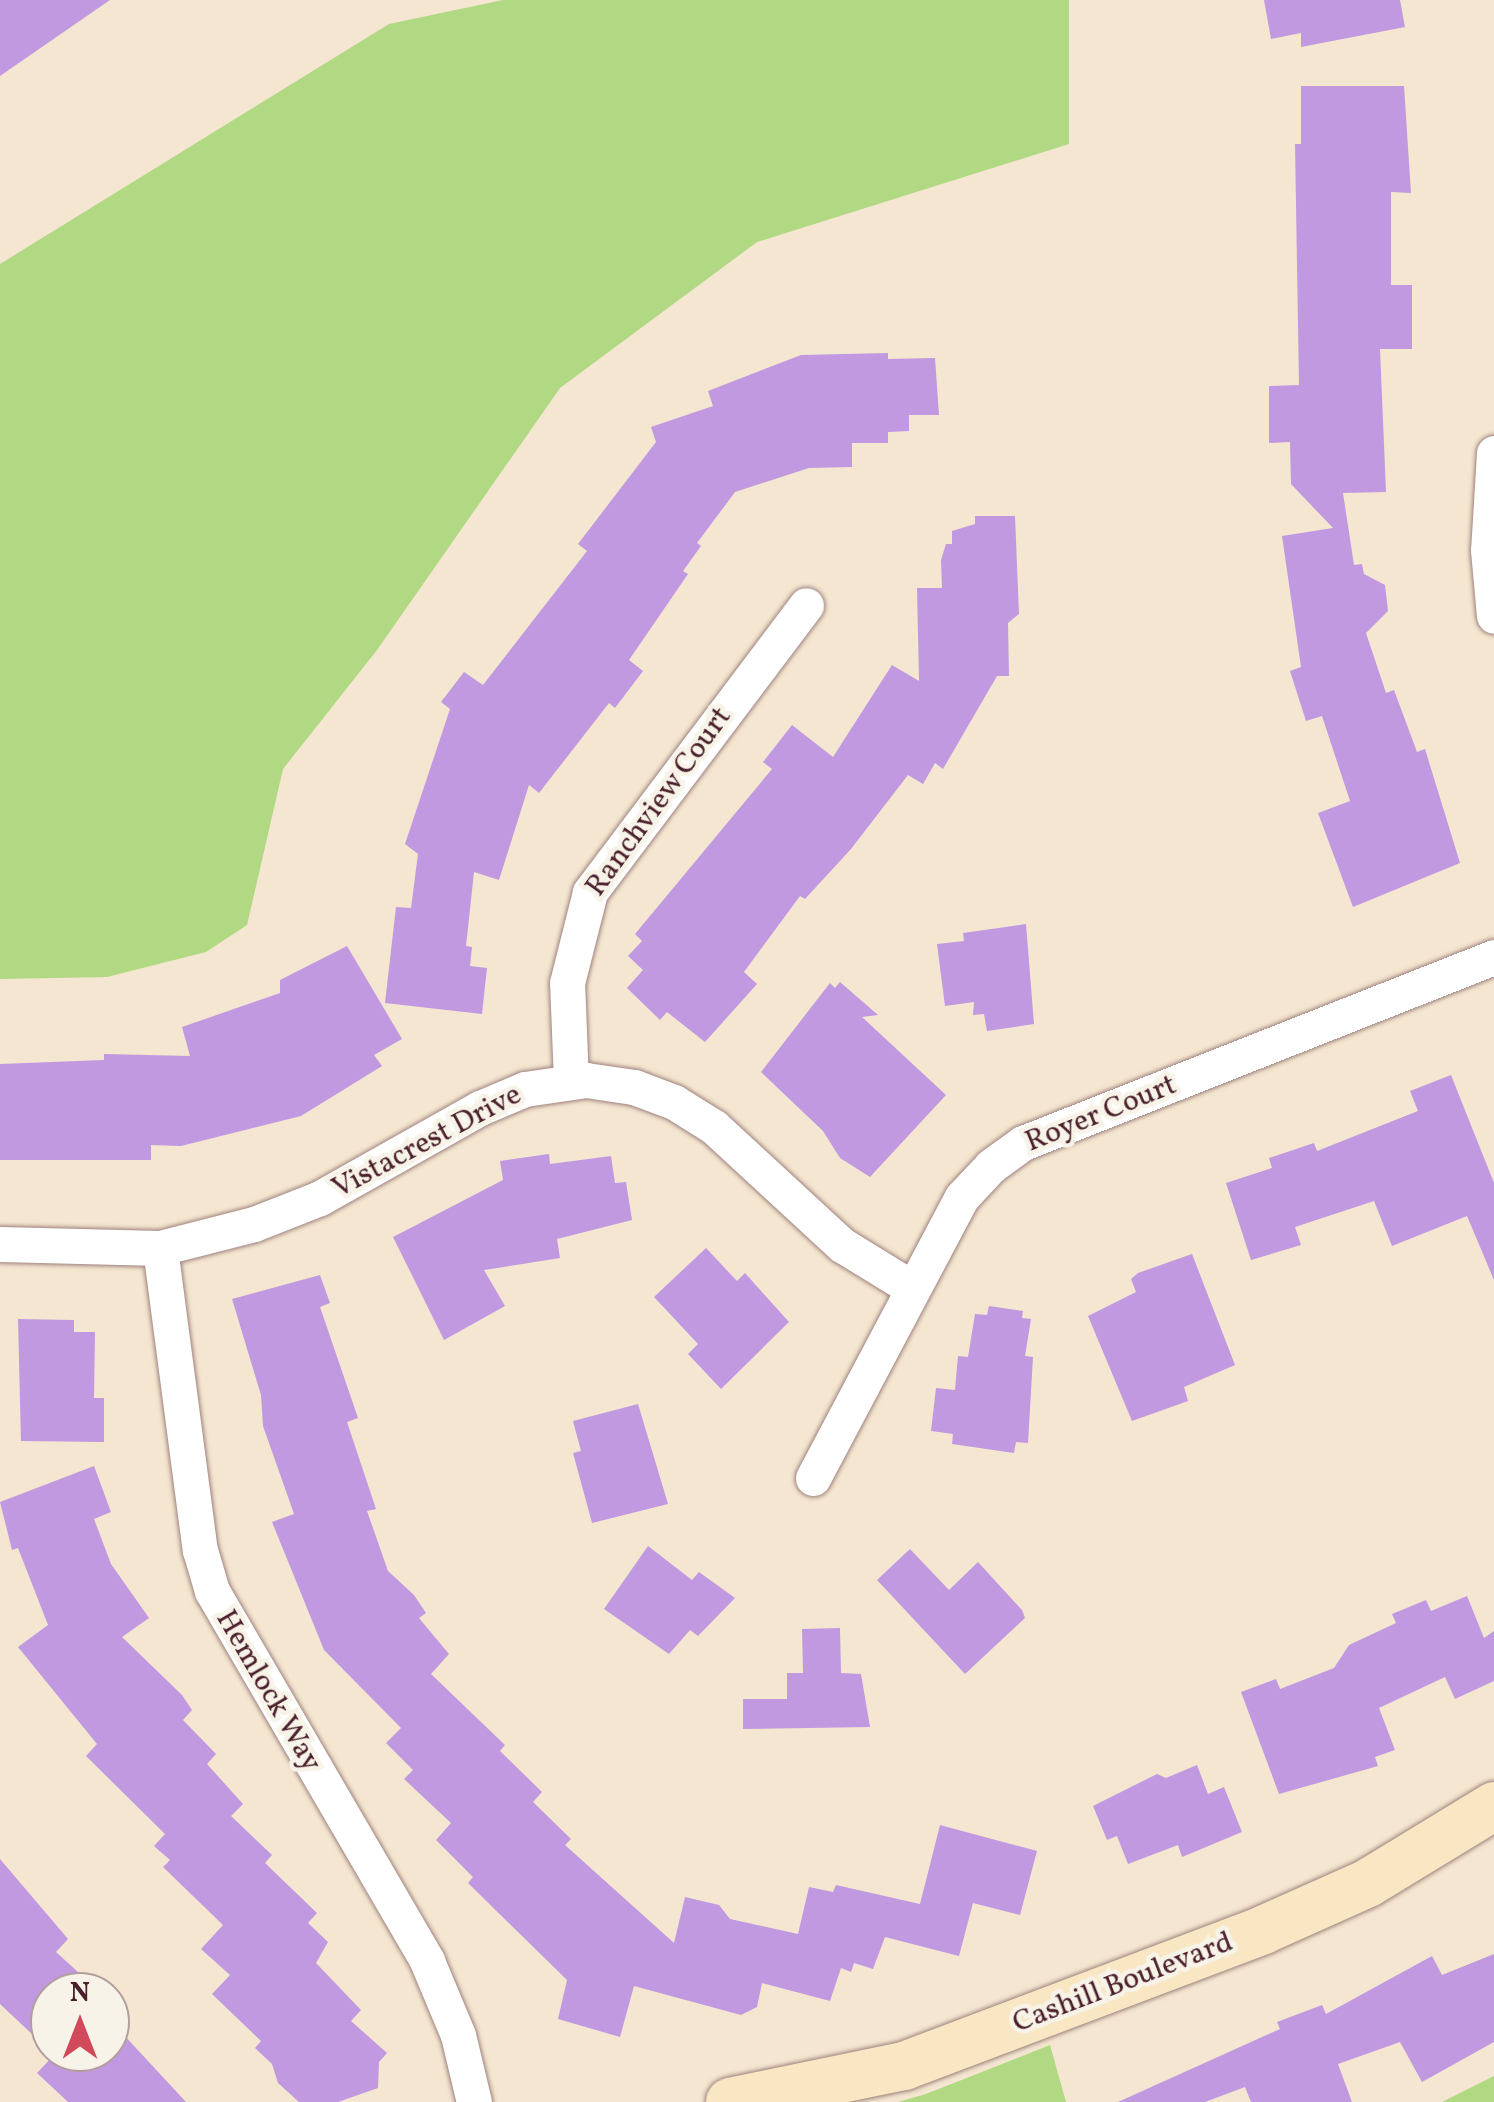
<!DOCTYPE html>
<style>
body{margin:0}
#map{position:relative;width:1494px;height:2102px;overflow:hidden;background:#f4e6d0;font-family:Vollkorn,serif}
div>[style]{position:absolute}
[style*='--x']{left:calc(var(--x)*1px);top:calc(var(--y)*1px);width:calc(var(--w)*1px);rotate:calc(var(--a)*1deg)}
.green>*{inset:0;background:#b1d883}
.building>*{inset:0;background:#c099e1}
.roads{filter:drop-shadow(0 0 2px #9f827e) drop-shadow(0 0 2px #9f827e)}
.street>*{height:35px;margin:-17.5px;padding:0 17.5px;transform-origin:17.5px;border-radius:17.5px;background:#fff}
.secondary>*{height:48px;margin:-24px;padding:0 24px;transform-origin:24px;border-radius:24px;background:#f9e7c3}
span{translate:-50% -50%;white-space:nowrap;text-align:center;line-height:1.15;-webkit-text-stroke:9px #f7f3e8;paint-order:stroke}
.street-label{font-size:30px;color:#4a1f2b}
.north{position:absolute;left:30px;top:1972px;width:100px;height:100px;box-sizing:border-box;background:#f7f3e8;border:2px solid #b29e9c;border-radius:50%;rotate:0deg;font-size:28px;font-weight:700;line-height:40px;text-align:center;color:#4a1f2b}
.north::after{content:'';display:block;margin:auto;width:35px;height:45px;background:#d1495b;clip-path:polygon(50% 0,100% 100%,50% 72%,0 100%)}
</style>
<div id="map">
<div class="green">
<i style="clip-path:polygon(503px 0,1069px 0,1069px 144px,757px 242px,560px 388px,377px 650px,283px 769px,247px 925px,206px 952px,107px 977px,0 979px,0 264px,389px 24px)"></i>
<i style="clip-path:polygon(1050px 2045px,1066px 2102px,898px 2102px,926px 2094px)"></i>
<i style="clip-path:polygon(1494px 2076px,1494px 2102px,1442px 2102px)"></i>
</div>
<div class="building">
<i style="clip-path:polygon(0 0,110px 0,0 76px)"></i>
<i style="clip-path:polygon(1264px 0,1400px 0,1405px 27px,1301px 47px,1301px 33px,1271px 39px)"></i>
<i style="clip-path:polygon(1301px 86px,1404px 86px,1411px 193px,1391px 192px,1391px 285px,1412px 285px,1412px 349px,1380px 349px,1386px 492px,1343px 493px,1354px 565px,1362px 564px,1364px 574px,1385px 585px,1388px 611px,1366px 633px,1386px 693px,1394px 690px,1417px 752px,1425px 749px,1460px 863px,1353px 907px,1318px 813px,1350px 801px,1322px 716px,1306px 721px,1290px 671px,1301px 667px,1282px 536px,1333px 528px,1291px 484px,1290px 442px,1269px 443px,1269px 386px,1299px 385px,1295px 144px,1301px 144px)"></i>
<i style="clip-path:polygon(888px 353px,888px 359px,935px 358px,939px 415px,909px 415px,909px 431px,888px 432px,888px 443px,852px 443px,852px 467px,809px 468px,735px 492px,697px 543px,701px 546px,683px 571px,688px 574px,629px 660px,643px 671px,615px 708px,609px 703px,539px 793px,529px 785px,499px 880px,474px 872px,466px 946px,472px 947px,470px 966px,487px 968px,482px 1014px,385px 1003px,396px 907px,411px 908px,418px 854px,405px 844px,450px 709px,441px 702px,464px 672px,483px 685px,587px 551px,578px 544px,656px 442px,651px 427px,713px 406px,708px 391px,801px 355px)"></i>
<i style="clip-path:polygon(975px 516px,1015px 516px,1019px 614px,1008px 623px,1009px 676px,997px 676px,943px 769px,935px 763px,923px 784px,908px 775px,851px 849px,805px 899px,800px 896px,744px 972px,757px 984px,705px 1042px,667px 1012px,660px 1020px,627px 988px,643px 970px,628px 956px,642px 941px,635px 934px,772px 769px,763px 762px,792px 725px,833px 757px,892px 665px,919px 681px,917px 588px,942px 588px,941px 560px,946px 544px,952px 544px,952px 531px,975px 524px)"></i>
<i style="clip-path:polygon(1026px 924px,1034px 1024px,987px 1031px,984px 1014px,973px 1015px,974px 1002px,945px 1006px,937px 944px,964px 941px,963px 933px)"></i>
<i style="clip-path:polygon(347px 946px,402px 1039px,374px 1055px,382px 1066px,301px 1116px,181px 1146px,151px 1145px,151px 1160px,0 1160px,0 1064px,104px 1060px,104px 1054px,190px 1056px,182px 1027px,280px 993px,280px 980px)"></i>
<i style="clip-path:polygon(840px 982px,878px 1015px,862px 1017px,946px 1095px,870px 1177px,840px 1158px,823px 1131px,761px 1072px,830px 983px,835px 988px)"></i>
<i style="clip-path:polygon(1451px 1075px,1494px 1183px,1494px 1280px,1467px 1216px,1392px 1246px,1374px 1201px,1295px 1227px,1301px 1245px,1251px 1260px,1226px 1183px,1272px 1168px,1269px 1158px,1314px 1143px,1317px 1151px,1418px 1111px,1410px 1091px)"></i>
<i style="clip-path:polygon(549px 1154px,550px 1164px,611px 1156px,615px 1183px,626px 1182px,632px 1220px,557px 1239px,560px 1258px,484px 1270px,505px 1306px,444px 1340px,393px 1237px,503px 1180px,500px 1161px)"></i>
<i style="clip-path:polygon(706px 1248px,737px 1281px,745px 1273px,789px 1322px,721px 1389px,688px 1354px,698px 1344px,654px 1297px)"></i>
<i style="clip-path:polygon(1192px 1254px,1235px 1365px,1184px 1387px,1188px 1401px,1132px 1421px,1088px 1316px,1136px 1292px,1131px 1279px,1138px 1273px)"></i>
<i style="clip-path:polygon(320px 1275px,330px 1303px,320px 1307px,358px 1418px,347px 1422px,376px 1509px,367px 1511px,388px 1571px,414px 1595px,426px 1613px,419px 1618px,449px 1654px,431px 1674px,505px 1745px,500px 1751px,542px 1792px,533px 1802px,571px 1839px,565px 1845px,674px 1943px,685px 1897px,719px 1905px,730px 1919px,798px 1934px,809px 1887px,833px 1892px,836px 1885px,920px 1904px,940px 1825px,1037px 1851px,1020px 1915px,973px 1903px,959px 1956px,885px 1937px,873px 1969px,854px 1963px,851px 1972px,841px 1968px,830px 2001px,762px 1983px,757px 2007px,741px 2015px,634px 1986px,620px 2037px,558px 2019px,567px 1980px,468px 1883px,473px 1877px,436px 1840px,451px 1823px,404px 1779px,413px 1770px,386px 1743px,401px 1728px,324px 1650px,272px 1522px,294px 1514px,263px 1426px,261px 1395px,232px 1299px)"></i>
<i style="clip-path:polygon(989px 1306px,1023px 1311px,1022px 1318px,1031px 1319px,1025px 1356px,1033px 1357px,1028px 1443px,1016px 1442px,1014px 1453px,952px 1444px,953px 1434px,931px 1431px,936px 1388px,955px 1390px,958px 1356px,968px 1357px,975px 1314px,987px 1315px)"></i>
<i style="clip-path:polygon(18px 1319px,74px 1320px,74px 1332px,95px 1332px,94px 1398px,104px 1398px,104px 1442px,21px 1441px)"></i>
<i style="clip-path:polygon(638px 1404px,668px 1504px,592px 1523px,573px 1453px,581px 1451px,573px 1421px)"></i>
<i style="clip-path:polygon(94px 1466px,111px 1512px,94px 1519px,111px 1564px,149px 1618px,122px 1637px,182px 1695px,192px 1710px,183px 1720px,216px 1754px,207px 1764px,243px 1804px,231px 1816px,272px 1855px,265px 1863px,317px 1913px,308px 1923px,328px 1942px,316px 1963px,361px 2010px,351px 2021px,387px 2053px,379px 2062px,378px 2088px,338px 2102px,299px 2102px,278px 2083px,272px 2064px,255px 2048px,261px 2041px,212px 1994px,230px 1975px,201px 1949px,223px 1925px,163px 1867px,170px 1860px,154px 1846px,165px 1834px,86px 1756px,97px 1744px,18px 1647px,48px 1625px,18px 1548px,12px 1550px,0 1502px)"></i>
<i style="clip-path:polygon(648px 1546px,692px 1580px,699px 1572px,735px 1598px,698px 1636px,690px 1630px,669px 1654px,604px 1609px)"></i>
<i style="clip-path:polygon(910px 1549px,949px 1590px,978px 1562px,1022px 1610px,1025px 1618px,965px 1674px,877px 1580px)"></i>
<i style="clip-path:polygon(1467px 1596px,1484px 1638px,1494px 1631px,1494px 1681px,1455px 1699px,1445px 1677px,1379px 1708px,1395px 1750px,1375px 1757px,1378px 1766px,1279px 1794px,1241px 1692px,1276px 1679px,1280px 1689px,1334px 1668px,1349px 1645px,1396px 1623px,1392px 1614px,1426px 1600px,1431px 1611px)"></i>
<i style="clip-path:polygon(840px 1628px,841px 1673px,861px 1674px,870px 1727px,743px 1729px,743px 1699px,787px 1699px,787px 1673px,803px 1673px,802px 1629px)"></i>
<i style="clip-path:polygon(1197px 1765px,1208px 1794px,1224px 1787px,1242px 1832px,1182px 1857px,1178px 1845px,1128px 1864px,1117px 1836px,1107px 1840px,1093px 1806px,1157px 1774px,1166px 1778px)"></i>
<i style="clip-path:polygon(0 1859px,68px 1939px,56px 1952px,100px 1992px,50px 1992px,50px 2051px,0 2004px)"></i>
<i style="clip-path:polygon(1494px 1954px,1494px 2042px,1422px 2082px,1400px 2042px,1338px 2064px,1352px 2102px,1251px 2102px,1245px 2087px,1205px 2102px,1118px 2102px,1280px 2029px,1277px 2022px,1322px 2005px,1326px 2014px,1432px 1956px,1442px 1975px)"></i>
<i style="clip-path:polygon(110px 2020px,186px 2102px,68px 2102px,37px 2073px,57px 2052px,110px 2052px)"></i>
</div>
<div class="roads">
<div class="street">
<i style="--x:1494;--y:453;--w:97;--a:93.5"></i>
<i style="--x:1488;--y:550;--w:66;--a:84.8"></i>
<i style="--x:571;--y:1081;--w:98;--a:-92.3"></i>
<i style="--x:567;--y:983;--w:94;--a:-75.8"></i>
<i style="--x:590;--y:892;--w:359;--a:-53"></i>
<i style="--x:0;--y:1244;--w:160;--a:1.4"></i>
<i style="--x:160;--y:1248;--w:97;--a:-14.3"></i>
<i style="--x:254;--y:1224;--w:71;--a:-21.5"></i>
<i style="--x:320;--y:1198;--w:184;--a:-29.4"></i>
<i style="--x:480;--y:1108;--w:49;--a:-22.9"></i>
<i style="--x:525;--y:1089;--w:62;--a:-8.4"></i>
<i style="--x:586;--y:1080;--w:49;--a:8.3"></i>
<i style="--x:634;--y:1087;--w:43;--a:20.6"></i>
<i style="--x:674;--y:1102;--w:47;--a:32"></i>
<i style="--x:714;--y:1127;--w:174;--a:42.7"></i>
<i style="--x:842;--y:1245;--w:82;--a:31.6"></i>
<i style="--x:160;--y:1248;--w:305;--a:82.5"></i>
<i style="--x:200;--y:1550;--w:43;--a:73.7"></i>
<i style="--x:212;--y:1591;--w:428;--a:59.8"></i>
<i style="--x:427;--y:1961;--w:80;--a:67.3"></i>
<i style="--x:458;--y:2035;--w:69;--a:76.6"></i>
<i style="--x:813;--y:1478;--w:318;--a:-62.1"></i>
<i style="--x:962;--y:1197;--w:42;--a:-46.9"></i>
<i style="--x:991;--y:1166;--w:39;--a:-36"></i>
<i style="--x:1023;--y:1143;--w:506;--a:-21.55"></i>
</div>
<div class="secondary">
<i style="--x:730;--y:2102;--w:178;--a:-11.7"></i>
<i style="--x:904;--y:2066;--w:384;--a:-20.7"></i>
<i style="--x:1263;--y:1930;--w:115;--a:-24.1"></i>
<i style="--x:1368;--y:1883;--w:148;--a:-31.4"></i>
</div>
</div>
<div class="street-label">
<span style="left:659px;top:802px;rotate:-54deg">Ranchview Court</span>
<span style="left:1101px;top:1114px;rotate:-22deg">Royer Court</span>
<span style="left:427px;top:1142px;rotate:-28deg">Vistacrest Drive</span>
<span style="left:268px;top:1691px;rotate:60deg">Hemlock Way</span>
<span style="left:1123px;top:1983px;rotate:-21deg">Cashill Boulevard</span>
</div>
<div class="north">N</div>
</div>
